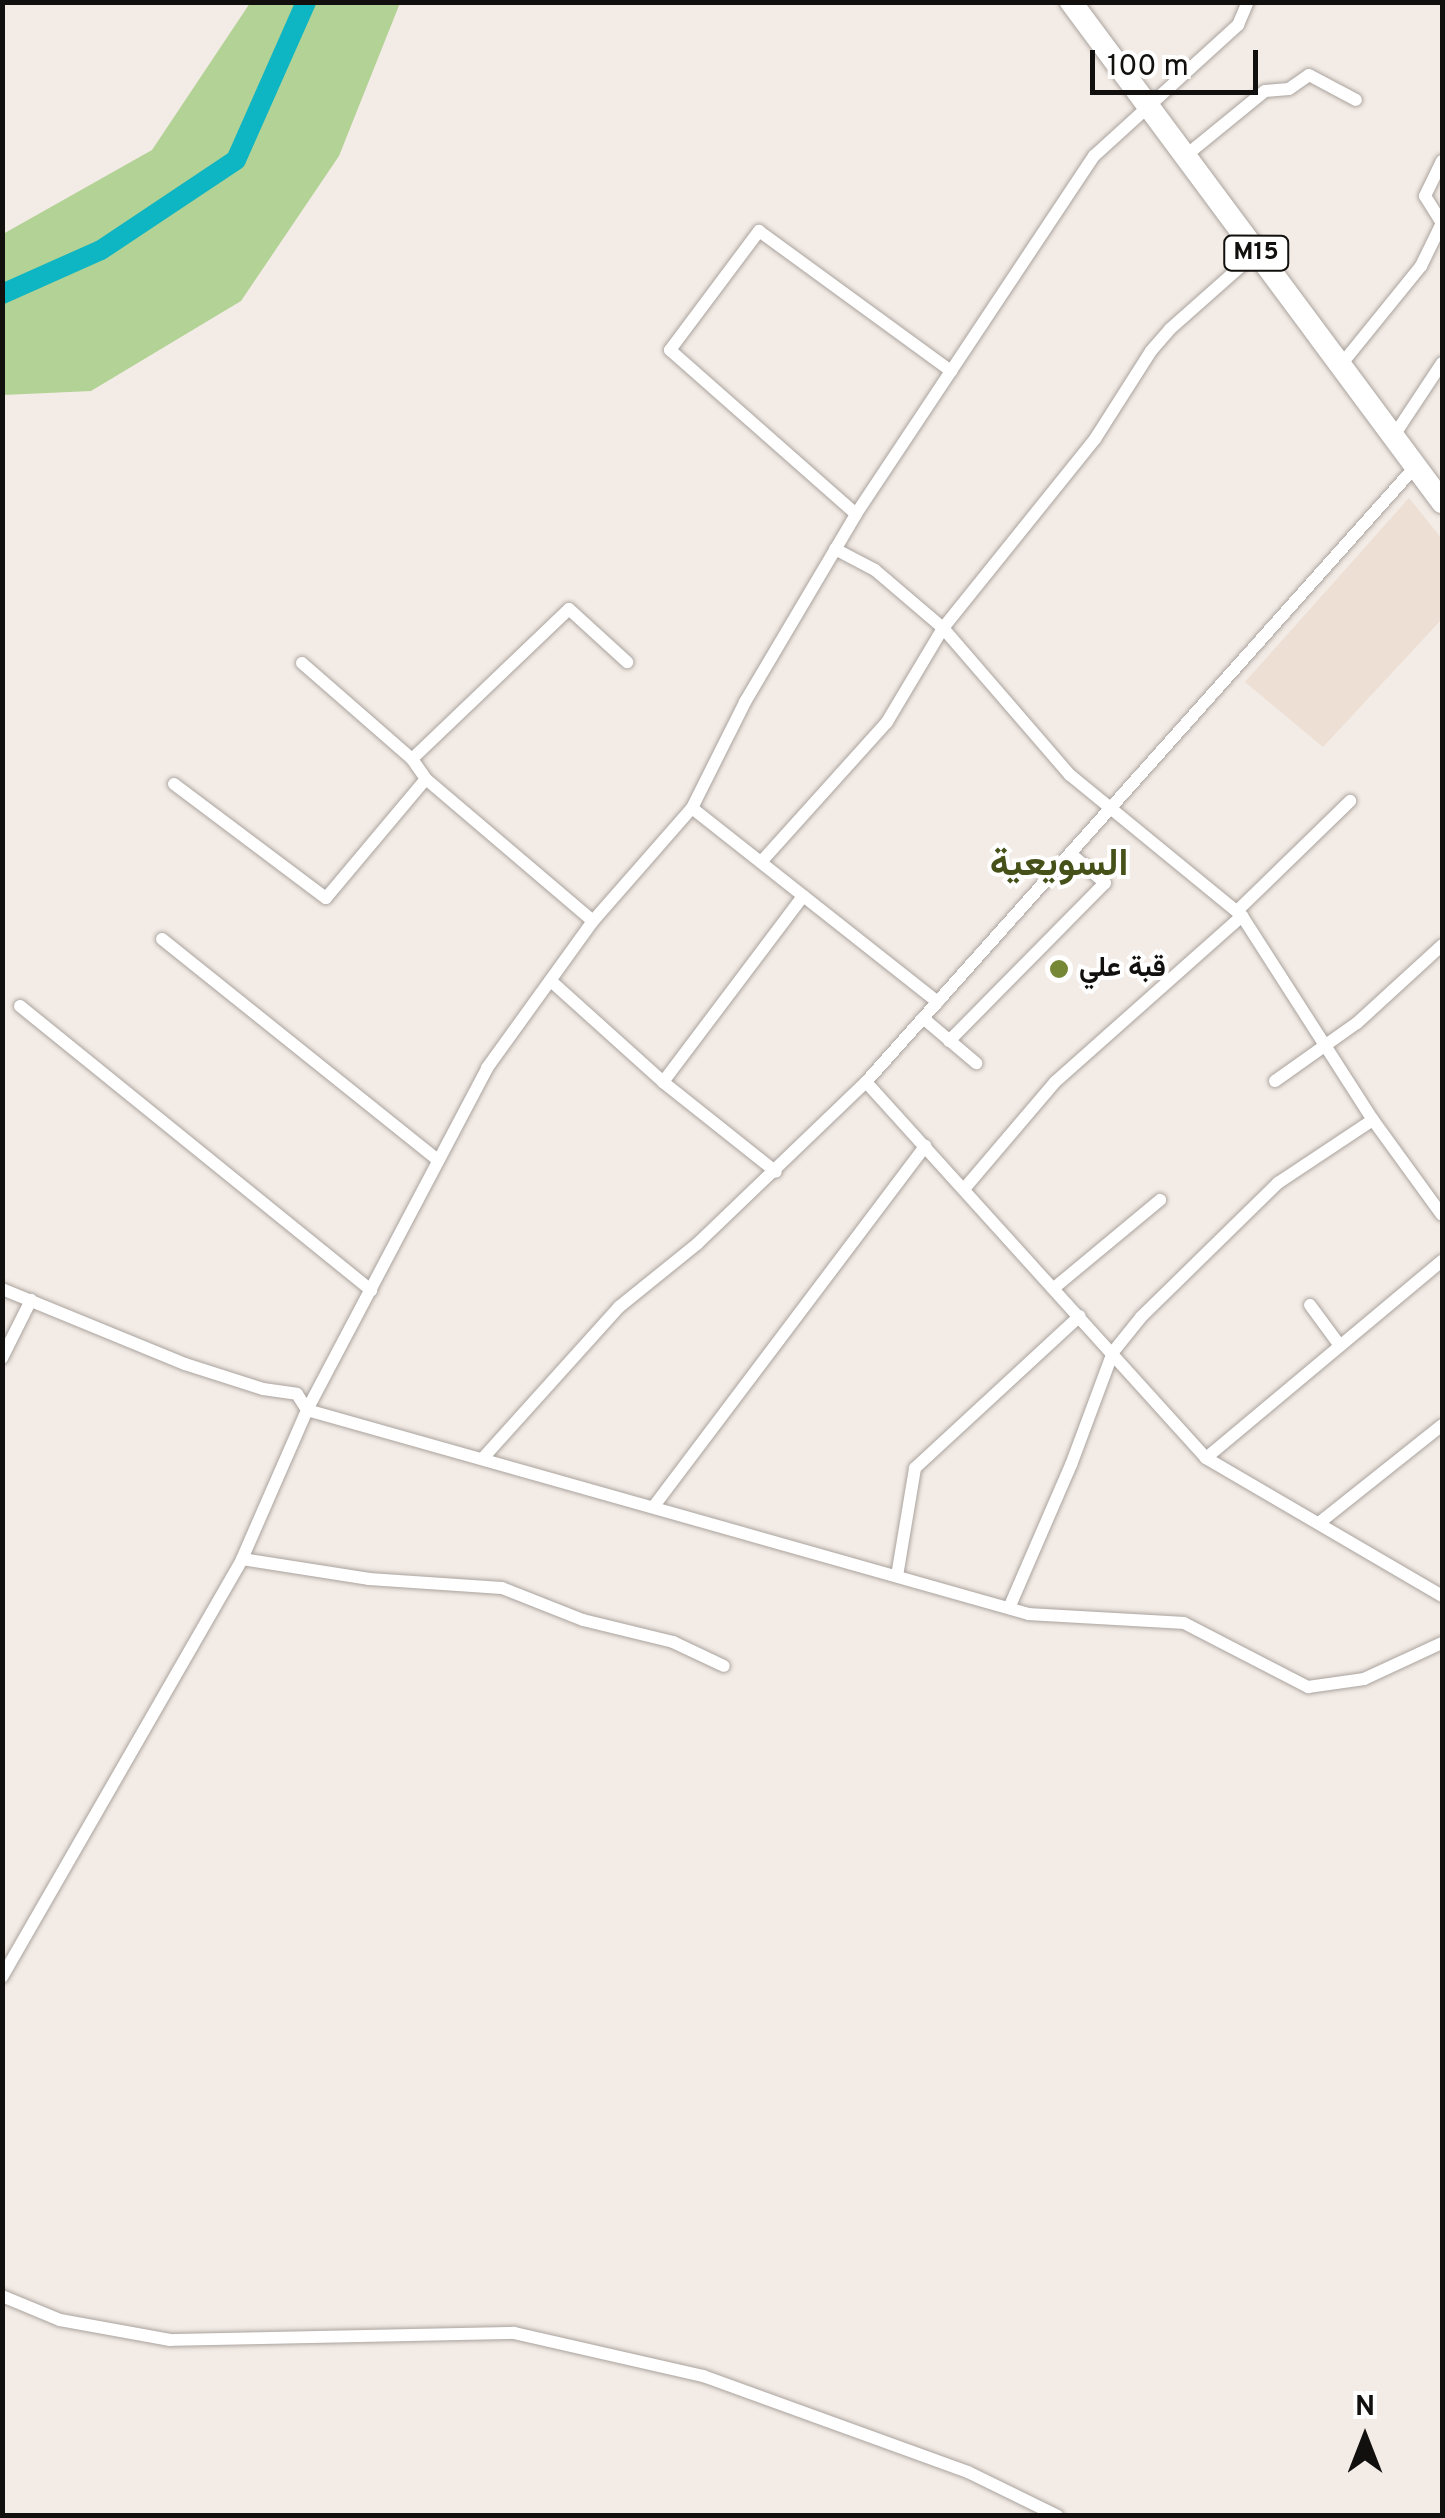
<!DOCTYPE html>
<meta charset="utf-8">
<style>
body{margin:0}
#map{position:relative;width:1445px;height:2518px;overflow:hidden;background:#f3ebe5;font-family:Overpass,Vazirmatn,sans-serif}
div>[style]{position:absolute}
[style*='--x']{left:calc(var(--x)*1px);top:calc(var(--y)*1px);width:calc(var(--w)*1px);rotate:calc(var(--a)*1deg)}
.built>*{inset:0;background:#eddfd4}
.green>*{inset:0;background:#b3d296}
.river>*{height:20px;margin:-10px;padding:0 10px;transform-origin:10px;border-radius:10px;background:#0eb5c2}
.roads{filter:drop-shadow(0 0 2px #aaa39e) drop-shadow(0 0 2px #aaa39e)}
.street>*{height:12px;margin:-6px;padding:0 6px;transform-origin:6px;border-radius:6px;background:#fff}
.highway>*{height:22px;margin:-11px;padding:0 11px;transform-origin:11px;border-radius:11px;background:#fff}
.dots>*{width:28px;height:28px;translate:-50% -50%;box-sizing:border-box;border:5px solid #fff;border-radius:50%}
span{translate:-50% -50%;white-space:nowrap;text-align:center;line-height:1.15;-webkit-text-stroke:8px #fff;paint-order:stroke}
.shield-label span{padding:2px 8px;background:#fff;border:2px solid;border-radius:8px;-webkit-text-stroke-width:0}
.shield-label{font-size:25px;color:#12100e;font-weight:700}
.poi-label{font-size:28px;color:#12100e;font-weight:700}
.left{translate:0 -50%;text-align:left}
.district-label{font-size:38px;color:#465119;font-weight:700}
.frame{position:absolute;inset:0;border:5px solid #12100e;pointer-events:none}
.north{position:absolute;left:1315px;top:2388px;width:100px;height:100px;-webkit-text-stroke:8px #fff;paint-order:stroke;rotate:0deg;font-size:28px;font-weight:700;line-height:40px;text-align:center;color:#12100e}
.north::after{content:'';display:block;margin:auto;width:35px;height:45px;background:#12100e;clip-path:polygon(50% 0,100% 100%,50% 72%,0 100%)}
.scale{position:absolute;left:1090px;top:50px;width:168px;height:45px;box-sizing:border-box;border:5px solid #12100e;border-top:0;padding-left:12px;font-size:30px;line-height:35px;white-space:nowrap;color:#12100e;-webkit-text-stroke:8px #fff;paint-order:stroke}
</style>
<div id="map">
<div class="built">
<i style="clip-path:polygon(1409px 498px,1442px 539px,1442px 619px,1323px 747px,1245px 682px)"></i>
</div>
<div class="green">
<i style="clip-path:polygon(250px 3px,400px 3px,339px 156px,241px 301px,91px 391px,3px 395px,3px 234px,152px 150px)"></i>
</div>
<div class="river">
<i style="--x:2;--y:294;--w:108;--a:-24"></i>
<i style="--x:101;--y:250;--w:162;--a:-33.7"></i>
<i style="--x:236;--y:160;--w:173;--a:-66.1"></i>
</div>
<div class="roads">
<div class="street">
<i style="--x:1184;--y:157;--w:104;--a:-39.2"></i>
<i style="--x:1265;--y:91;--w:24;--a:-5"></i>
<i style="--x:1289;--y:89;--w:24;--a:-35"></i>
<i style="--x:1309;--y:75;--w:53;--a:28"></i>
<i style="--x:1442;--y:161;--w:39;--a:116"></i>
<i style="--x:1425;--y:196;--w:32;--a:58"></i>
<i style="--x:1340;--y:366;--w:129;--a:-51"></i>
<i style="--x:1421;--y:266;--w:48;--a:-64"></i>
<i style="--x:1393;--y:437;--w:89;--a:-56.5"></i>
<i style="--x:856;--y:514;--w:248;--a:-138.6"></i>
<i style="--x:670;--y:350;--w:149;--a:-53.2"></i>
<i style="--x:759;--y:231;--w:238;--a:36.1"></i>
<i style="--x:835;--y:549;--w:45;--a:27.7"></i>
<i style="--x:875;--y:570;--w:89;--a:40.5"></i>
<i style="--x:943;--y:628;--w:194;--a:49.2"></i>
<i style="--x:1070;--y:775;--w:222;--a:39.3"></i>
<i style="--x:1242;--y:916;--w:242;--a:57.3"></i>
<i style="--x:1373;--y:1120;--w:117;--a:54"></i>
<i style="--x:302;--y:663;--w:146;--a:41.1"></i>
<i style="--x:412;--y:759;--w:24;--a:55"></i>
<i style="--x:426;--y:779;--w:219;--a:40.4"></i>
<i style="--x:412;--y:759;--w:217;--a:-43.7"></i>
<i style="--x:569;--y:609;--w:79;--a:42.4"></i>
<i style="--x:174;--y:784;--w:190;--a:36.9"></i>
<i style="--x:326;--y:898;--w:155;--a:-50"></i>
<i style="--x:692;--y:808;--w:313;--a:38.3"></i>
<i style="--x:761;--y:862;--w:188;--a:-48"></i>
<i style="--x:887;--y:722;--w:109;--a:-59.2"></i>
<i style="--x:943;--y:628;--w:243;--a:-51.2"></i>
<i style="--x:1095;--y:439;--w:104;--a:-57.5"></i>
<i style="--x:1151;--y:351;--w:29;--a:-49"></i>
<i style="--x:1170;--y:329;--w:115;--a:-41.5"></i>
<i style="--x:1237;--y:911;--w:158;--a:-44.2"></i>
<i style="--x:162;--y:939;--w:352;--a:38.7"></i>
<i style="--x:551;--y:981;--w:151;--a:42"></i>
<i style="--x:663;--y:1082;--w:144;--a:38.5"></i>
<i style="--x:20;--y:1006;--w:452;--a:39"></i>
<i style="--x:923;--y:1018;--w:70;--a:40.3"></i>
<i style="--x:949;--y:1041;--w:222;--a:-45.4"></i>
<i style="--x:1105;--y:883;--w:45;--a:-139.5"></i>
<i style="--x:1275;--y:1081;--w:100;--a:-35.3"></i>
<i style="--x:1357;--y:1023;--w:115;--a:-42.5"></i>
<i style="--x:663;--y:1082;--w:233;--a:-53"></i>
<i style="--x:866;--y:1082;--w:507;--a:47.88"></i>
<i style="--x:1206;--y:1458;--w:273;--a:30.3"></i>
<i style="--x:964;--y:1189;--w:140;--a:-49.6"></i>
<i style="--x:1055;--y:1082;--w:250;--a:-41.6"></i>
<i style="--x:1054;--y:1288;--w:138;--a:-39.7"></i>
<i style="--x:2;--y:1289;--w:198;--a:22.3"></i>
<i style="--x:185;--y:1364;--w:82;--a:17.8"></i>
<i style="--x:263;--y:1389;--w:34;--a:8"></i>
<i style="--x:297;--y:1394;--w:19;--a:58"></i>
<i style="--x:307;--y:1410;--w:750;--a:15.78"></i>
<i style="--x:1029;--y:1614;--w:155;--a:3.3"></i>
<i style="--x:1184;--y:1623;--w:140;--a:27.3"></i>
<i style="--x:1308;--y:1687;--w:57;--a:-8.1"></i>
<i style="--x:1364;--y:1679;--w:86;--a:-24.8"></i>
<i style="--x:1310;--y:1305;--w:47;--a:53.6"></i>
<i style="--x:2;--y:1358;--w:65;--a:-63.4"></i>
<i style="--x:483;--y:1458;--w:203;--a:-48"></i>
<i style="--x:619;--y:1307;--w:100;--a:-38.9"></i>
<i style="--x:697;--y:1244;--w:234;--a:-43.8"></i>
<i style="--x:866;--y:1082;--w:824;--a:-48.25"></i>
<i style="--x:1206;--y:1458;--w:307;--a:-39.9"></i>
<i style="--x:654;--y:1506;--w:451;--a:-53"></i>
<i style="--x:1319;--y:1523;--w:157;--a:-38.5"></i>
<i style="--x:242;--y:1559;--w:129;--a:8.9"></i>
<i style="--x:369;--y:1579;--w:133;--a:3.9"></i>
<i style="--x:502;--y:1588;--w:87;--a:21.6"></i>
<i style="--x:583;--y:1620;--w:93;--a:13.7"></i>
<i style="--x:673;--y:1642;--w:56;--a:25.2"></i>
<i style="--x:897;--y:1576;--w:109;--a:-80.5"></i>
<i style="--x:915;--y:1468;--w:224;--a:-42.7"></i>
<i style="--x:1009;--y:1608;--w:156;--a:-66.6"></i>
<i style="--x:1071;--y:1465;--w:121;--a:-69.6"></i>
<i style="--x:1113;--y:1352;--w:45;--a:-51.3"></i>
<i style="--x:1141;--y:1317;--w:192;--a:-44.4"></i>
<i style="--x:1278;--y:1183;--w:114;--a:-33.6"></i>
<i style="--x:2;--y:1977;--w:482;--a:-60.1"></i>
<i style="--x:242;--y:1559;--w:163;--a:-66.4"></i>
<i style="--x:307;--y:1410;--w:386;--a:-62.2"></i>
<i style="--x:487;--y:1068;--w:181;--a:-54.2"></i>
<i style="--x:593;--y:921;--w:150;--a:-48.8"></i>
<i style="--x:692;--y:808;--w:119;--a:-63.4"></i>
<i style="--x:745;--y:702;--w:218;--a:-59.4"></i>
<i style="--x:856;--y:514;--w:430;--a:-56.4"></i>
<i style="--x:1094;--y:156;--w:195;--a:-42.3"></i>
<i style="--x:1238;--y:25;--w:25;--a:-67"></i>
<i style="--x:2;--y:2296;--w:63;--a:22.5"></i>
<i style="--x:60;--y:2320;--w:112;--a:10.3"></i>
<i style="--x:170;--y:2340;--w:344;--a:-1.2"></i>
<i style="--x:514;--y:2333;--w:194;--a:12.8"></i>
<i style="--x:703;--y:2376;--w:282;--a:19.9"></i>
<i style="--x:968;--y:2472;--w:100;--a:26.1"></i>
</div>
<div class="highway">
<i style="--x:1071;--y:2;--w:623;--a:53.42"></i>
</div>
</div>
<div class="dots">
<i style="left:1059px;top:969px;background:#768736"></i>
</div>
<div class="shield-label">
<span style="left:1256px;top:253px">M15</span>
</div>
<div class="poi-label">
<span class="left" style="left:1079px;top:969px">قبة علي</span>
</div>
<div class="district-label">
<span style="left:1059px;top:866px">السويعية</span>
</div>
<div class="frame"></div>
<div class="north">N</div>
<div class="scale">100 m</div>
</div>
